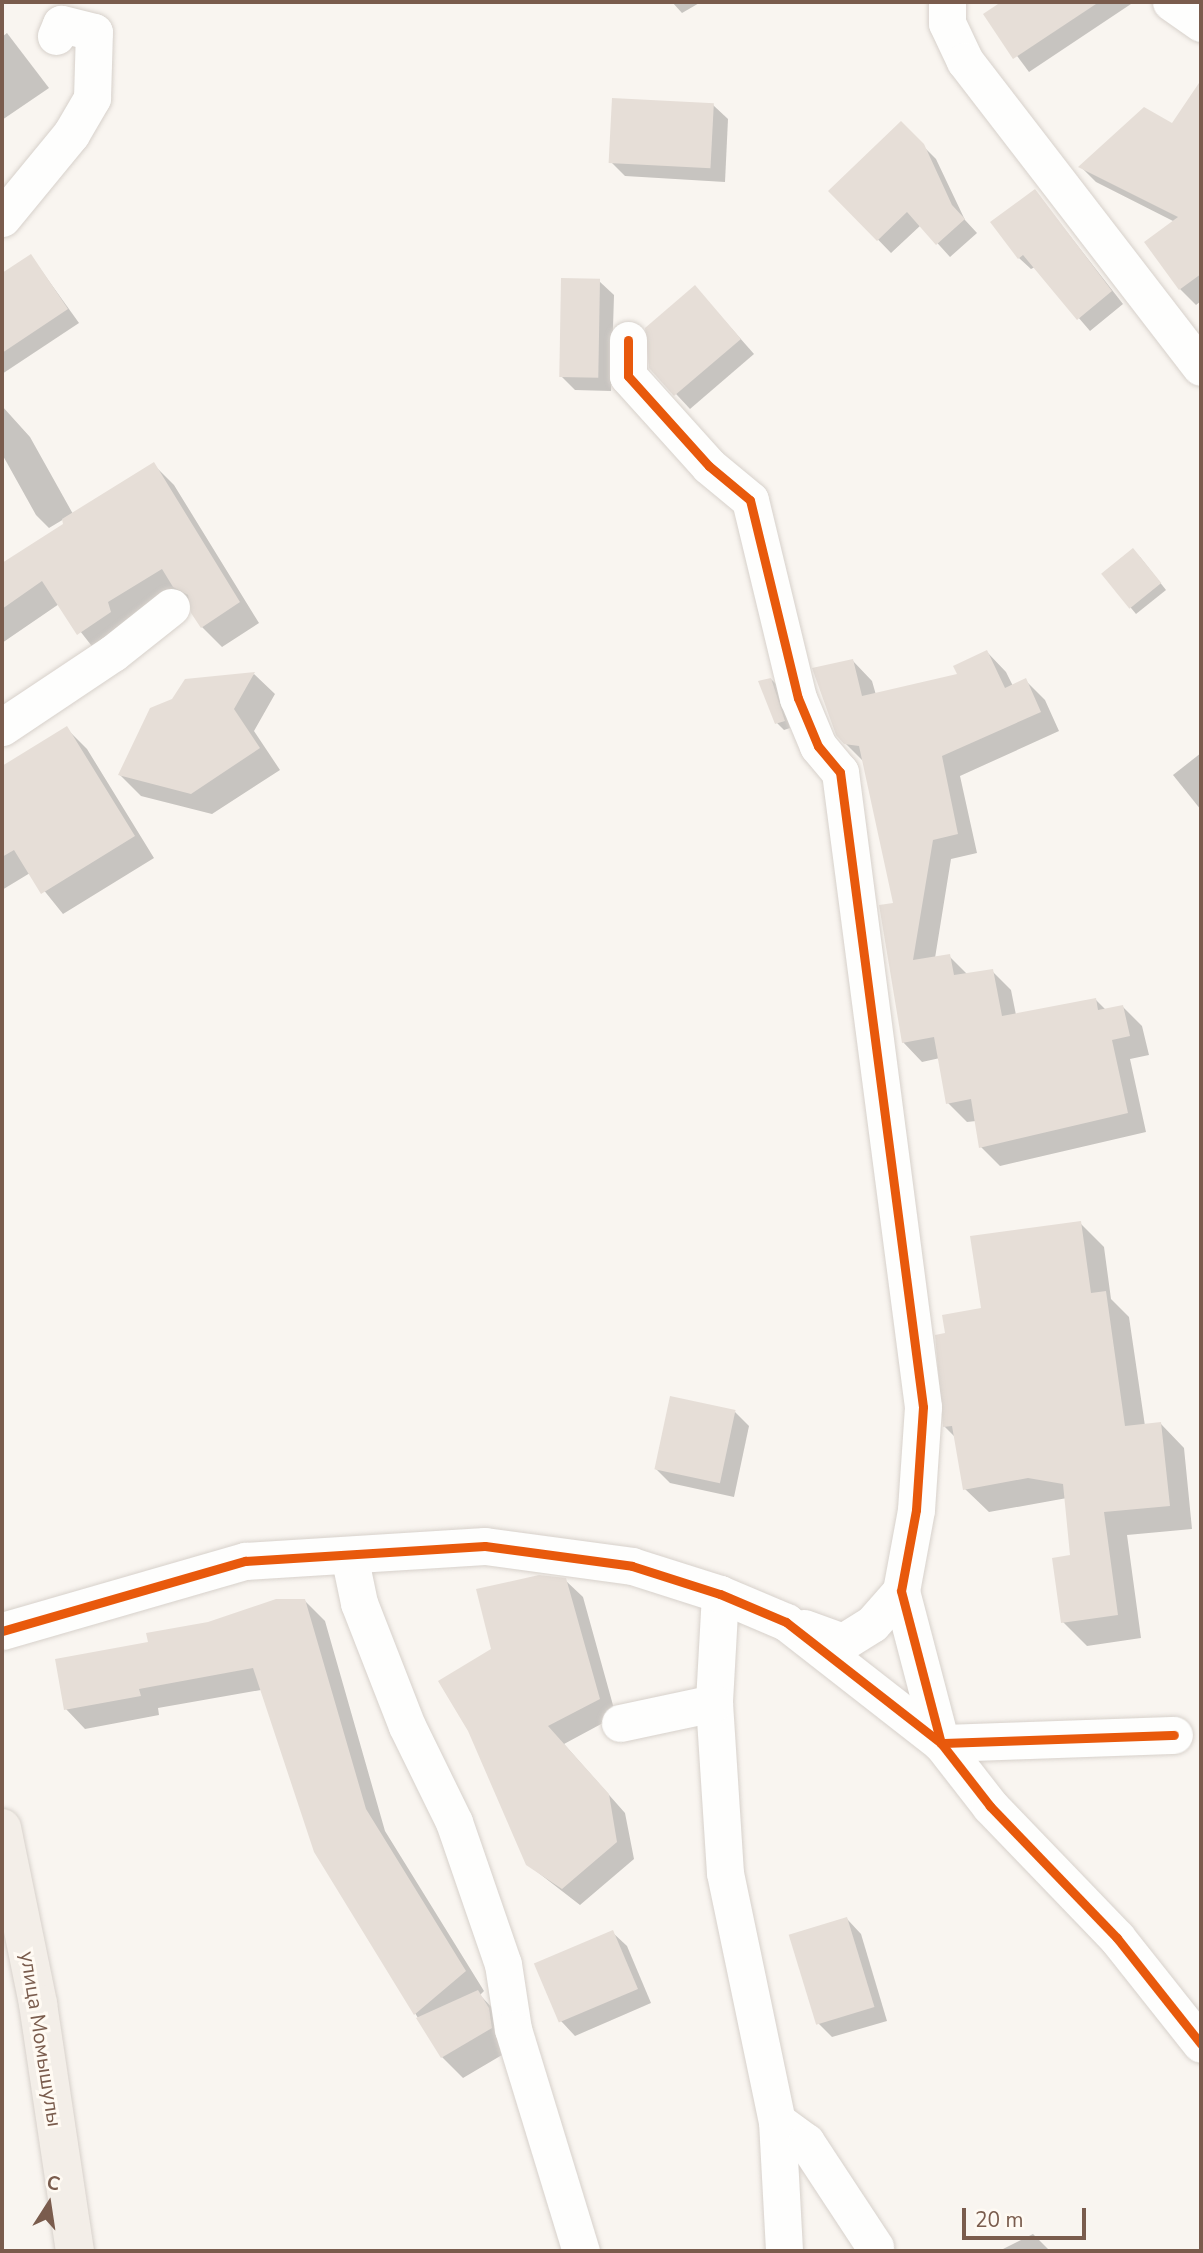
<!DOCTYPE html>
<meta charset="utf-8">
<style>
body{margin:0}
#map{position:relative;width:1203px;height:2253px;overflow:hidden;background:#f9f5f0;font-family:"Nunito Sans",sans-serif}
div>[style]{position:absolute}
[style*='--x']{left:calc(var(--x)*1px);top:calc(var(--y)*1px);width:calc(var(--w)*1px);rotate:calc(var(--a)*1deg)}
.shadow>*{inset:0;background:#0003}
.building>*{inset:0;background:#e6ded7;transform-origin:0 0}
.roads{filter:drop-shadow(0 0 2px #d7d1cb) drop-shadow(0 0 2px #d7d1cb)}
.street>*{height:37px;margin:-18.5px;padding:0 18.5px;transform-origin:18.5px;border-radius:18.5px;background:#fefefd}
.primary>*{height:38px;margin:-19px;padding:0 19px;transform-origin:19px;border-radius:19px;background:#f3eee8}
.cycleway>*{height:9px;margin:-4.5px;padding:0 4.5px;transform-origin:4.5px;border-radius:4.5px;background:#e8590c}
span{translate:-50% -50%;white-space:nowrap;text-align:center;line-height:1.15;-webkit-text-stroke:6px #fffaf3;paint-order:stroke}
.street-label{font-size:21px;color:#7a5c4d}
.frame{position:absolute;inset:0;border:4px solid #7a5c4d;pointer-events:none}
.north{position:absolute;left:14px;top:2169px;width:70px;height:70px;-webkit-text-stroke:5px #fffaf3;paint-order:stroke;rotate:12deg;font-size:19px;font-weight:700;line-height:28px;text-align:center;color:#7a5c4d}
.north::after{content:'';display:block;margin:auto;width:24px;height:32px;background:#7a5c4d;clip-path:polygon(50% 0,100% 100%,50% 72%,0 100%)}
.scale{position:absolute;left:962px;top:2208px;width:124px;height:32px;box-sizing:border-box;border:4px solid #7a5c4d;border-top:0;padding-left:9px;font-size:21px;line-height:24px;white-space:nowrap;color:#7a5c4d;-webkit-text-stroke:5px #fffaf3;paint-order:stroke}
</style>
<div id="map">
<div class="shadow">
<i style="clip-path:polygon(672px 2px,701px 2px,682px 13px)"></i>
<i style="clip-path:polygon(1004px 2px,1134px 2px,1029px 72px,986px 14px)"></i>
<i style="clip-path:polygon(7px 33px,49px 88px,2px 120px,2px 37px)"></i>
<i style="clip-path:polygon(1201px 83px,1201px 301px,1196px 305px,1180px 289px,1175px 222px,1096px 182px,1081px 167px,1173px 126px)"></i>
<i style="clip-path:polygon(713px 105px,728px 119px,725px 182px,625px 176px,611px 162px)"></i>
<i style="clip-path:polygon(901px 124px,936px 159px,965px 220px,977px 233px,950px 257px,921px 225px,891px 253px,831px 191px)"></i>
<i style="clip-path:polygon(1035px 191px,1123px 304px,1090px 331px,1035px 267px,1031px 269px,1019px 258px)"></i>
<i style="clip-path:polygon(31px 256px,79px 323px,2px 374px,2px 276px)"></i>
<i style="clip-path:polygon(599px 281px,614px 295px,611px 391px,575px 390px,561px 376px)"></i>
<i style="clip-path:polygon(695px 287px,754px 354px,690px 409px,651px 367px)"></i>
<i style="clip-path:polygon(2px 406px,30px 437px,73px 514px,154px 465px,174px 485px,259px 623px,222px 647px,202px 627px,191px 602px,180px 591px,127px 622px,98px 654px,59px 604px,2px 643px,2px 565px,65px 525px,64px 519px,49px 528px,36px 515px,2px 454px)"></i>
<i style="clip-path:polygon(1140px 557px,1166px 590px,1136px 614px,1103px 574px)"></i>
<i style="clip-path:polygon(987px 652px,1006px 672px,1013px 686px,1025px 680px,1045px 700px,1059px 731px,960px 776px,977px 853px,951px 859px,935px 958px,949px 956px,968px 975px,992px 971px,1011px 990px,1016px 1015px,1096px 1000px,1106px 1010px,1123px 1007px,1142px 1026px,1149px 1055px,1130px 1059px,1146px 1132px,1000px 1166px,981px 1147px,976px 1121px,967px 1122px,948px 1103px,940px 1058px,922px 1062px,903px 1042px,895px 904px,865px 763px,845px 743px,853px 661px,872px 681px,876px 695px,959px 676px)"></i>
<i style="clip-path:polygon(254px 674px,275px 694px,254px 731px,280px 770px,212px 814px,141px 796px,120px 775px)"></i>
<i style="clip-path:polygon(771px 679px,778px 686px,790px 728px,784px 730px,777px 723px)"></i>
<i style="clip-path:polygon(66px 728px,87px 749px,154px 858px,63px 914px,30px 873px,2px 890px,2px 768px)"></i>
<i style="clip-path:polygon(1201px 753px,1201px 810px,1173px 775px)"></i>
<i style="clip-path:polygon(1080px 1223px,1104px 1247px,1111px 1299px,1129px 1317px,1145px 1426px,1161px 1424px,1184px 1448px,1192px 1529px,1127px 1535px,1141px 1638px,1087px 1646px,1063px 1622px,1072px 1557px,1067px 1498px,989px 1512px,965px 1489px,956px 1438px,944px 1426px,947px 1334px,983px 1310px)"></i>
<i style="clip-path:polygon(735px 1412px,749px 1426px,734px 1497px,670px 1483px,656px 1469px)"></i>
<i style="clip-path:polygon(565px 1580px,583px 1597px,616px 1716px,564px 1744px,625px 1813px,634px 1859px,580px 1905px,527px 1864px,493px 1650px)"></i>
<i style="clip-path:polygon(305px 1601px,325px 1621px,385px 1831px,484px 1991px,480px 1995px,498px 2014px,512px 2049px,463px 2078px,442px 2057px,316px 1852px,261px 1690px,158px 1708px,159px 1715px,85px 1729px,66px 1709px,150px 1644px,208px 1623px)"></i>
<i style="clip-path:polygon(847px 1919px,861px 1934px,887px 2021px,832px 2037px,818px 2023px)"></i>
<i style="clip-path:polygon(612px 1932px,627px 1946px,651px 2003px,575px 2036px,561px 2021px)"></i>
<i style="clip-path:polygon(1033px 2234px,1050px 2251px,999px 2251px)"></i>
</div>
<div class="building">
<i style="clip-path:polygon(1001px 2px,1099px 2px,1013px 59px,983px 14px)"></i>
<i style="clip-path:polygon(1201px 80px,1201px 274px,1179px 290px,1144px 242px,1178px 217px,1078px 167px,1144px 107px,1172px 123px)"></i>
<i style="left:612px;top:98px;width:102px;height:65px;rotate:3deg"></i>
<i style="clip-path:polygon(901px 121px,924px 144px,952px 205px,965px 219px,936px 245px,907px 212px,877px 241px,828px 191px)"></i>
<i style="clip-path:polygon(1035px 189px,1112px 291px,1077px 320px,1023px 255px,1018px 259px,990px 222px)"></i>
<i style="clip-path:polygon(31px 254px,68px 309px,2px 353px,2px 273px)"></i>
<i style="left:561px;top:278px;width:39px;height:99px;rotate:1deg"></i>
<i style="clip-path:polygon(695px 285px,741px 339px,674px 396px,649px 368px,645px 328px)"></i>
<i style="clip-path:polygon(154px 462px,240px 602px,201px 628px,191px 613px,188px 595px,173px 587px,162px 569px,108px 602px,111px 612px,77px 635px,42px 581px,2px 609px,2px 563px,63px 524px,62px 519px)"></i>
<i style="left:1133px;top:548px;width:45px;height:41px;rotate:51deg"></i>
<i style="clip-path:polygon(987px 650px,1005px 688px,1026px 678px,1041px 712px,942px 756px,958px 834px,933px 840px,913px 960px,950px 954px,954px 975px,993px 969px,1002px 1016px,1096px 998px,1098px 1010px,1123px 1005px,1130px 1036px,1112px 1040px,1128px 1113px,979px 1148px,971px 1099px,946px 1104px,934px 1037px,902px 1043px,879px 905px,893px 903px,859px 746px,844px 744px,836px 735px,812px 668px,853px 659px,862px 696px,957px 674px,953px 666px)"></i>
<i style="clip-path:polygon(255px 672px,234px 709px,260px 748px,191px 794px,118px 775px,150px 708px,172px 699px,185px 679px)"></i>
<i style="clip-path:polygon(771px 678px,785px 721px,775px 724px,758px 681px)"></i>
<i style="clip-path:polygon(67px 726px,135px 836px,41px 894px,14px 850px,2px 857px,2px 766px)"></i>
<i style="clip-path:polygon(1081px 1221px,1091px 1293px,1106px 1291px,1125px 1426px,1161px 1422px,1170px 1506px,1104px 1512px,1118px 1615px,1061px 1623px,1052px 1558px,1070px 1555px,1063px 1484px,1028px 1478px,963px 1490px,952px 1426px,943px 1427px,935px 1335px,945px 1333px,942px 1315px,981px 1308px,970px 1236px)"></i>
<i style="left:670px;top:1396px;width:67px;height:75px;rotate:12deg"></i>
<i style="clip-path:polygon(539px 1575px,566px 1578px,600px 1699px,548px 1726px,609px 1794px,617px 1842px,562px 1889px,526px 1865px,468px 1731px,438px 1681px,491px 1649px,476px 1589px)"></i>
<i style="clip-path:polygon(276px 1599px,305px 1599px,366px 1809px,466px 1971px,414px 2015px,314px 1852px,253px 1668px,139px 1689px,141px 1696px,64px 1710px,55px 1659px,148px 1642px,146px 1633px,208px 1622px)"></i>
<i style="left:847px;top:1917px;width:94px;height:61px;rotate:73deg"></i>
<i style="left:613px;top:1930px;width:64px;height:86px;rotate:67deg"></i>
<i style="clip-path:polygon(478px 1990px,489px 2008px,492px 2028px,441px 2058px,416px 2018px)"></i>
</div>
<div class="roads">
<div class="street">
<i style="--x:947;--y:2;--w:21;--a:90"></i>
<i style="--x:947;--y:23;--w:42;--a:64.7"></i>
<i style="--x:965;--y:61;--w:386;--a:52.4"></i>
<i style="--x:1171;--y:2;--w:37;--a:35"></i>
<i style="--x:2;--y:218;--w:109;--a:-50.6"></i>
<i style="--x:71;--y:134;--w:42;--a:-59.7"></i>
<i style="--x:92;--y:98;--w:66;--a:-88.3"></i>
<i style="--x:94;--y:32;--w:34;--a:-166"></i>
<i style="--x:61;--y:24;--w:13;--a:113"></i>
<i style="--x:628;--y:340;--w:36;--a:90"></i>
<i style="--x:628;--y:376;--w:121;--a:48"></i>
<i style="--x:709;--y:466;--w:53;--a:39.7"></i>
<i style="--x:750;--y:500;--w:204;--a:76.4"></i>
<i style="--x:798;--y:698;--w:52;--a:67.4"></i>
<i style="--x:818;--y:746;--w:34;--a:50"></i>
<i style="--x:840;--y:772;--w:640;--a:82.55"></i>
<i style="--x:923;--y:1407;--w:103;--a:93.9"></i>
<i style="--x:916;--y:1510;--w:82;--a:100.5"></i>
<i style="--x:901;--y:1591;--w:157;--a:75.3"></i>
<i style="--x:941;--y:1743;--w:233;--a:-2"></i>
<i style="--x:2;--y:727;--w:133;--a:-33.7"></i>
<i style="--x:113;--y:653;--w:74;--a:-38.4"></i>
<i style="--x:349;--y:1555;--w:49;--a:78.2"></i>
<i style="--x:359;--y:1603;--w:132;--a:68.7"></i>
<i style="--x:407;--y:1726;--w:107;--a:63.9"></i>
<i style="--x:454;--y:1822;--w:150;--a:71"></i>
<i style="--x:503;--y:1964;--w:66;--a:81.3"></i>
<i style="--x:513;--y:2029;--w:232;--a:73"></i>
<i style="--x:720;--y:1594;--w:109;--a:93.2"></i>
<i style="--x:714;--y:1703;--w:170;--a:86.3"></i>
<i style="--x:725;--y:1873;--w:253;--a:78.2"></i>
<i style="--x:777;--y:2121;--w:130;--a:86.9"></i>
<i style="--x:804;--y:1628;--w:41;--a:19.7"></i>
<i style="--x:843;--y:1642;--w:34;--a:-32"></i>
<i style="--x:872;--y:1624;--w:44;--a:-48.7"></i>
<i style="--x:2;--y:1631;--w:253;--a:-16.1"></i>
<i style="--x:245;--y:1561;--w:240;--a:-3.6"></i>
<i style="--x:485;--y:1546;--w:148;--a:7.7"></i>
<i style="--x:632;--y:1566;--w:92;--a:17.7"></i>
<i style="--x:720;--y:1594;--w:72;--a:23"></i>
<i style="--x:786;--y:1622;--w:197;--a:38"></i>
<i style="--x:941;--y:1743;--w:80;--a:52.1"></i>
<i style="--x:990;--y:1806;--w:183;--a:46.1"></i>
<i style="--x:1117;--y:1938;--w:135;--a:51.6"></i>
<i style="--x:620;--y:1723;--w:96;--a:-12"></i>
<i style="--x:777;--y:2121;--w:36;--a:36"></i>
<i style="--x:806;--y:2142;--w:126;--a:56.7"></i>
</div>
<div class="primary">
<i style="--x:2;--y:1828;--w:180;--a:78.4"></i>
<i style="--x:38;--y:2004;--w:250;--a:81.5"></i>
</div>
</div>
<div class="cycleway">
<i style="--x:628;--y:340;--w:36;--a:90"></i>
<i style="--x:628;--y:376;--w:121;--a:48"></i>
<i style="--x:709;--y:466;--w:53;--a:39.7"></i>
<i style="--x:750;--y:500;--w:204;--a:76.4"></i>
<i style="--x:798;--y:698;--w:52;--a:67.4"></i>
<i style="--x:818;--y:746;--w:34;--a:50"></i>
<i style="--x:840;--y:772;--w:640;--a:82.55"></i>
<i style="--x:923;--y:1407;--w:103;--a:93.9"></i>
<i style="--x:916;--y:1510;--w:82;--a:100.5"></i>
<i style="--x:901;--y:1591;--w:157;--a:75.3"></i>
<i style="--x:941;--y:1743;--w:233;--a:-2"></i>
<i style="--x:2;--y:1631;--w:253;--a:-16.1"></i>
<i style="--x:245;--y:1561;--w:240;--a:-3.6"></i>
<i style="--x:485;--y:1546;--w:148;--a:7.7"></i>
<i style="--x:632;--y:1566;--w:92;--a:17.7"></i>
<i style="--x:720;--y:1594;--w:72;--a:23"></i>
<i style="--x:786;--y:1622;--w:197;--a:38"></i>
<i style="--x:941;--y:1743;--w:80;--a:52.1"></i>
<i style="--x:990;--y:1806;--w:183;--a:46.1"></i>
<i style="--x:1117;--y:1938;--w:135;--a:51.6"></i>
</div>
<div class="street-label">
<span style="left:41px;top:2039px;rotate:81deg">улица Момышулы</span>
</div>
<div class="frame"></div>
<div class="north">С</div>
<div class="scale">20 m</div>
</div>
